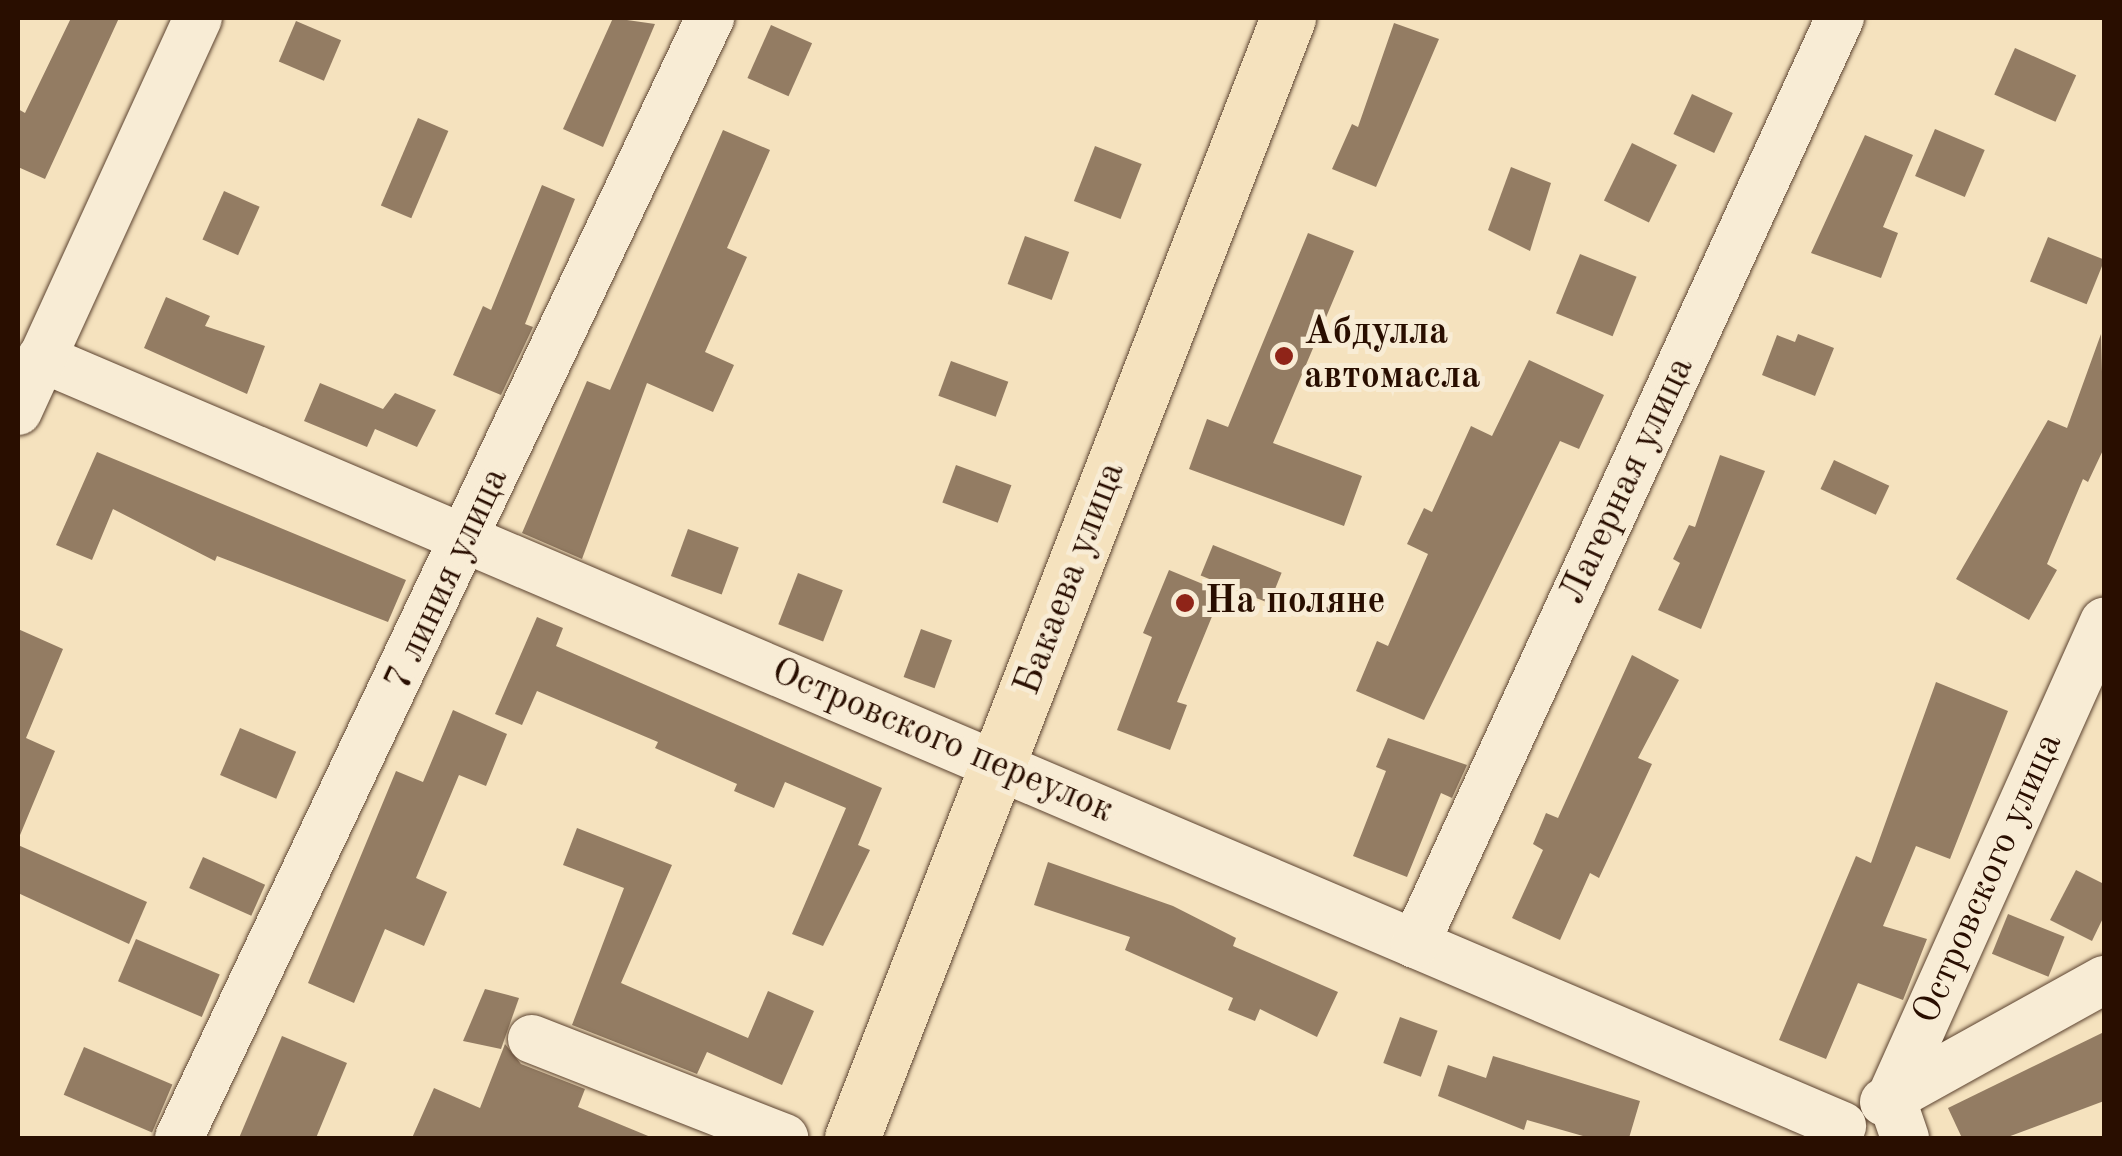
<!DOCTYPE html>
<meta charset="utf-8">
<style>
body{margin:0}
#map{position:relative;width:2122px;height:1156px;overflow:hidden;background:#f5e2be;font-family:"Old Standard TT",serif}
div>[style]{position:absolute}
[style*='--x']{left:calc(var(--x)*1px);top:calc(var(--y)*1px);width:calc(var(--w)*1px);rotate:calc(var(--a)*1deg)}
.building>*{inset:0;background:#937c63;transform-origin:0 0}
.roads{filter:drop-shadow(0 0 2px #5c4330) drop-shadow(0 0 2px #5c4330)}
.minor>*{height:48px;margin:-24px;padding:0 24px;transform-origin:24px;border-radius:24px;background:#f8ecd5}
.major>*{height:55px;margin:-27.5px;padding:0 27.5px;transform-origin:27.5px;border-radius:27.5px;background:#f5e2be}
.dots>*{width:28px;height:28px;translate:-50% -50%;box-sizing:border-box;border:5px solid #f8ecd5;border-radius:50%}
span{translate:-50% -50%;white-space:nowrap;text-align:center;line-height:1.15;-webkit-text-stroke:10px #f8ecd5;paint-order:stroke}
.poi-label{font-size:38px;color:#290e00;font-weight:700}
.left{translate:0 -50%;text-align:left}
.street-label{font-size:38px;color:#290e00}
.frame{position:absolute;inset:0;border:20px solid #290e00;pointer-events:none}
</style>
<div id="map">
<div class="building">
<i style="clip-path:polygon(71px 18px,119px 18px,45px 179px,18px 167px,18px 109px,25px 113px)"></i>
<i style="clip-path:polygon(613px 18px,655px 24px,603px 147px,563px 129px)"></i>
<i style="left:296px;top:21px;width:49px;height:44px;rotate:23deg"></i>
<i style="clip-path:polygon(1394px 23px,1439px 39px,1376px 187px,1332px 169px,1352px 124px,1358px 127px)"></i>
<i style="left:771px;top:25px;width:45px;height:58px;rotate:24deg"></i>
<i style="left:2015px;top:48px;width:67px;height:51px;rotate:24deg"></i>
<i style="left:1692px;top:94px;width:45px;height:44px;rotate:25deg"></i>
<i style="left:418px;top:118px;width:33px;height:95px;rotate:23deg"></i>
<i style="left:1935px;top:129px;width:54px;height:51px;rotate:23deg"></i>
<i style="clip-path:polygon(723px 130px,770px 150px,727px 248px,747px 257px,705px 352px,734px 365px,713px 412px,647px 383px,582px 559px,522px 533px,587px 381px,610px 390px)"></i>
<i style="clip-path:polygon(1865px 135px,1913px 155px,1883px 227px,1898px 233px,1881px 278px,1811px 253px)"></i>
<i style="left:1632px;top:143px;width:50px;height:64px;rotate:26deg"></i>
<i style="left:1095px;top:146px;width:50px;height:59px;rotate:21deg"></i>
<i style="clip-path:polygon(1511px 167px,1551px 183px,1530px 251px,1488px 230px)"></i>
<i style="clip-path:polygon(542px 185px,575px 199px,525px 324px,533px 327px,501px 395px,453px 375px,483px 306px,491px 310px)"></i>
<i style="left:224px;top:191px;width:39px;height:53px;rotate:24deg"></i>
<i style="clip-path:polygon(1308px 233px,1354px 251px,1273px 443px,1362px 476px,1344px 526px,1189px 469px,1207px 419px,1228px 427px)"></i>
<i style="left:1025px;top:236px;width:47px;height:51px;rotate:20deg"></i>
<i style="left:2048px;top:237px;width:61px;height:48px;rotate:22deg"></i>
<i style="left:1580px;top:254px;width:61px;height:64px;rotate:22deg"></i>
<i style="clip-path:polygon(166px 297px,210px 316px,205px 326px,265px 346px,247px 394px,144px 348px)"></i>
<i style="clip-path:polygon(1798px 334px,1834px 348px,1815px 396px,1762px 375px,1777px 335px,1795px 342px)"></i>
<i style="clip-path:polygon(2101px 334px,2104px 448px,2088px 482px,2083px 479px,2047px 564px,2057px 570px,2029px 620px,1956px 579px,2048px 420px,2067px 428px)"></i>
<i style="clip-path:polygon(1529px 360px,1604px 395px,1579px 449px,1560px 441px,1424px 720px,1356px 691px,1377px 641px,1388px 646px,1428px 554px,1407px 544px,1424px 508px,1432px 512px,1471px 426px,1492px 436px)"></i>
<i style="left:951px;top:361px;width:61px;height:37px;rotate:20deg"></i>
<i style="clip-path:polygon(320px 383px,383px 409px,395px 393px,436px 410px,417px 447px,375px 429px,367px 447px,304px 421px)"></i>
<i style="clip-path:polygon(97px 452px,406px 580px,388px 622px,217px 556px,215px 561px,113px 509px,92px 560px,56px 545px)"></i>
<i style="clip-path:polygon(1720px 455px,1765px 471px,1701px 629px,1658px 610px,1680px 563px,1673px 559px,1689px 525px,1695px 527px)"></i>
<i style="left:1834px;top:460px;width:61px;height:32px;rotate:25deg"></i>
<i style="left:956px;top:465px;width:59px;height:40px;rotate:20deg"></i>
<i style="left:688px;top:529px;width:54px;height:50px;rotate:20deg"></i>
<i style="left:1213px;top:545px;width:74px;height:33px;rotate:22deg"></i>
<i style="clip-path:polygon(1169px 570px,1222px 592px,1177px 702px,1187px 705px,1170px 750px,1117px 730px,1152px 637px,1143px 633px)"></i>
<i style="left:798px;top:573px;width:48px;height:55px;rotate:21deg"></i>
<i style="clip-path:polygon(537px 617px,563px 628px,556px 646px,882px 788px,858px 845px,870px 850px,823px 946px,792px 934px,846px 808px,785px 782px,774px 808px,734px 791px,737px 784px,655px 748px,658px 742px,537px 691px,522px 725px,495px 714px)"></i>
<i style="clip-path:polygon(18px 629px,63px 649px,26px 738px,55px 751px,18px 840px)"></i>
<i style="left:921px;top:629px;width:33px;height:51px;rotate:20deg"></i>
<i style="clip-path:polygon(1632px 655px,1679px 680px,1638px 758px,1652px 764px,1599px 878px,1590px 873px,1560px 940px,1512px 918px,1543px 850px,1533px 844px,1546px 813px,1558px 818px)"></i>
<i style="clip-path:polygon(1936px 682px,2008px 711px,1950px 859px,1916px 846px,1883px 926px,1927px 939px,1903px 1000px,1858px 983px,1826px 1059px,1779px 1040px,1856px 856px,1871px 863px)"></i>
<i style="clip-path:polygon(453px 710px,507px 734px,486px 786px,459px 775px,416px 878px,447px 892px,424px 946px,385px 929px,354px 1003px,308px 983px,396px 771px,423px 782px)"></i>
<i style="left:240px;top:728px;width:61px;height:51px;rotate:23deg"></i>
<i style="clip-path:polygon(1388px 738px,1467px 765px,1452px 798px,1441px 793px,1407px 877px,1353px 856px,1386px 771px,1376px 767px)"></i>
<i style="clip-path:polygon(577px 828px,672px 865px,621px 983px,748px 1038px,768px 991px,814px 1011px,782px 1085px,707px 1052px,697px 1074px,572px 1025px,624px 888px,563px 865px)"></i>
<i style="clip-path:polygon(18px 845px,147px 902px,129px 944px,18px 893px)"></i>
<i style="left:203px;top:857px;width:68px;height:34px;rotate:24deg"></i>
<i style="clip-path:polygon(1048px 862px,1173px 906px,1236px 938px,1233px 946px,1338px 992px,1317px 1037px,1260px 1009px,1255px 1021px,1228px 1010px,1233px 998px,1125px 950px,1130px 937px,1034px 905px)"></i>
<i style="clip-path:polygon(2076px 870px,2104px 884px,2104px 916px,2092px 941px,2050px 920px)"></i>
<i style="left:2008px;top:914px;width:61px;height:43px;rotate:22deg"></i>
<i style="left:136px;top:939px;width:91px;height:46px;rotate:23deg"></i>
<i style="clip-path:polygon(485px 989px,519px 998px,501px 1049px,463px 1041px)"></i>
<i style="left:1400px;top:1017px;width:40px;height:49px;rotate:20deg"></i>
<i style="clip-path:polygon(2104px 1032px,2104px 1101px,2005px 1138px,1962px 1138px,1948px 1108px)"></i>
<i style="clip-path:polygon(282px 1036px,347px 1063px,316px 1138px,239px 1138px)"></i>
<i style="clip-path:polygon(505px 1044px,521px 1064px,585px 1089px,578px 1107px,653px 1138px,412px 1138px,434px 1088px,480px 1108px)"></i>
<i style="left:84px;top:1047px;width:96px;height:52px;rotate:23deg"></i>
<i style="clip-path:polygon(1493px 1056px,1640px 1101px,1629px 1138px,1590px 1138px,1527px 1120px,1524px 1130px,1438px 1096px,1448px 1065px,1486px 1078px)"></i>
</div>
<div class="roads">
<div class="minor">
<i style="--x:41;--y:358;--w:1958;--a:23.09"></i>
<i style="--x:18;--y:411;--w:432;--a:-65.4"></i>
<i style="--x:1415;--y:944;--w:1019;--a:-65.35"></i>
<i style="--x:532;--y:1039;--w:271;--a:21.4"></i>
<i style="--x:1884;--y:1102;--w:252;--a:-29"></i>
<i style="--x:179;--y:1138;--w:1240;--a:-64.63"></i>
<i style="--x:1905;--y:1138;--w:43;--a:-108.9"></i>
<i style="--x:1891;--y:1097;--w:521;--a:-65.85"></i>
</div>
<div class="major">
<i style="--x:852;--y:1138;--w:1202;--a:-68.73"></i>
</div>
</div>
<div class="dots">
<i style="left:1284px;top:356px;background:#8f2418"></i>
<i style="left:1185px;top:603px;background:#8f2418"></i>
</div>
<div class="poi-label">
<span class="left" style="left:1304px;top:356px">Абдулла<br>автомасла</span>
<span class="left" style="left:1205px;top:603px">На поляне</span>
</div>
<div class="street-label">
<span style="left:1628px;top:481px;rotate:-65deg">Лагерная улица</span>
<span style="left:1071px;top:579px;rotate:-69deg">Бакаева улица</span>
<span style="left:448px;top:580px;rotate:-65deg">7 линия улица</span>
<span style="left:942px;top:742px;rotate:23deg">Островского переулок</span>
<span style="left:1989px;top:879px;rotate:-66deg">Островского улица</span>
</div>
<div class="frame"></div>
</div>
